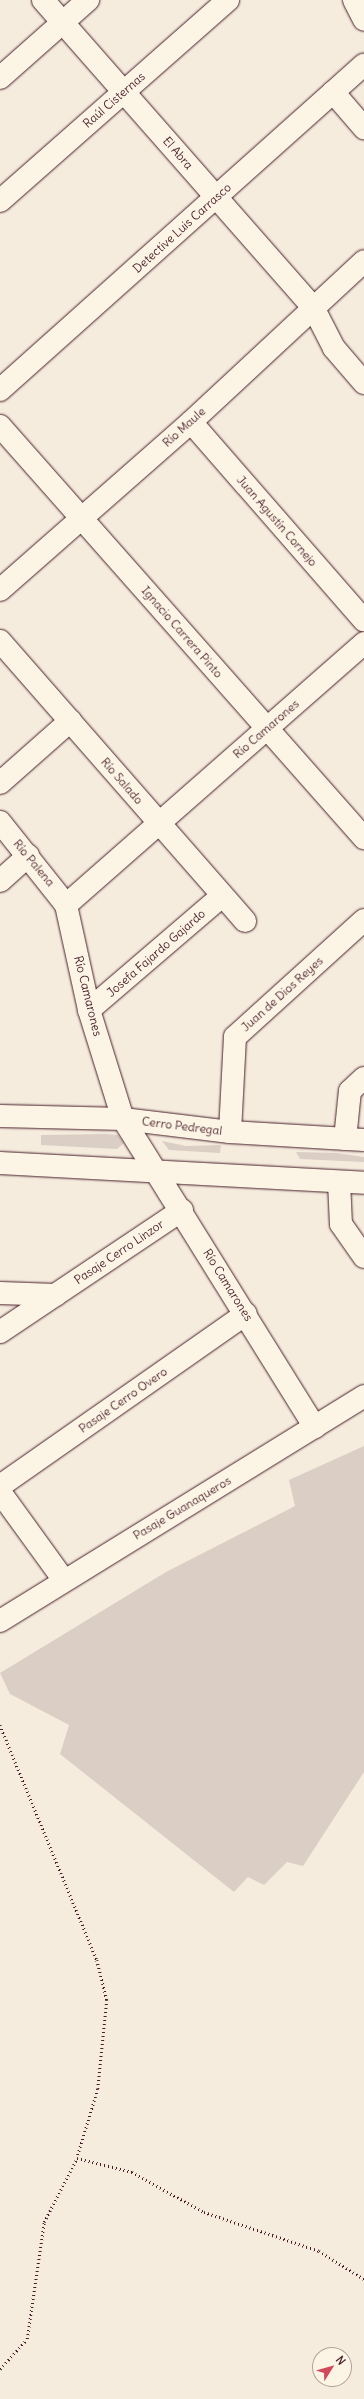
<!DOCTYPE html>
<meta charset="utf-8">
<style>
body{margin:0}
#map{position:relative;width:364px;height:2399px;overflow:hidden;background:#f5ecde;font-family:Delius,sans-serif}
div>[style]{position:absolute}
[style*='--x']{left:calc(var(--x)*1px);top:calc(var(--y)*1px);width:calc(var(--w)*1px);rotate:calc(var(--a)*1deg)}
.green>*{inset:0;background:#dbcec4}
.path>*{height:2.5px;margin-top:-1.25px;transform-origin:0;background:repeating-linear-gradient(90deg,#4a1f2b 0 1px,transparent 0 4px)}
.roads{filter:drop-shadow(0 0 1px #4a1f2b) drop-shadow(0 0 1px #4a1f2b)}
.minor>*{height:22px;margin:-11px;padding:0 11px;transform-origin:11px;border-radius:11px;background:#fcf5e5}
span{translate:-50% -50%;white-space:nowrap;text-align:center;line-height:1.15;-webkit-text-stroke:3px #fcf5e5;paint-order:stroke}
.street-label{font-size:12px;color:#4a1f2b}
.north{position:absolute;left:312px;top:2347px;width:40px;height:40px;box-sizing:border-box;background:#fcf5e5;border:1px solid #b59f9b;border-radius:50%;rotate:53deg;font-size:11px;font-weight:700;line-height:16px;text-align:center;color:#4a1f2b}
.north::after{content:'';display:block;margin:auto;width:14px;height:18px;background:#d1495b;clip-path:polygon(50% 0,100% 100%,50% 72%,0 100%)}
</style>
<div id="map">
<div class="green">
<i style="clip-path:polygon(41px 1135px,106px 1134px,118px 1135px,124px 1143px,117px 1149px,41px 1145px)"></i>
<i style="clip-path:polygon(162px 1141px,186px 1146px,221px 1145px,220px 1153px,169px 1150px)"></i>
<i style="clip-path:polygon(296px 1152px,336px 1153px,364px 1157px,364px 1162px,300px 1159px)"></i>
<i style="clip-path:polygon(364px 1446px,364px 1772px,303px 1866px,287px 1862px,264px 1885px,248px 1877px,234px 1892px,60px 1754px,69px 1725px,10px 1694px,0 1673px,166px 1572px,295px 1506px,289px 1480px)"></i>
</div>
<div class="path">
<i style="--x:0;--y:1725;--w:254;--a:67.6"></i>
<i style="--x:97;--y:1960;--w:41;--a:76"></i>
<i style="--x:107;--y:2000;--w:89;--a:95.8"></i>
<i style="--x:98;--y:2089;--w:72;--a:106.9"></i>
<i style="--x:77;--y:2158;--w:57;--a:14.3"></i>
<i style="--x:132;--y:2172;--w:82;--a:29.1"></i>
<i style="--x:204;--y:2212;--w:121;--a:18.7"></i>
<i style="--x:319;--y:2251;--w:53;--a:31.9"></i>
<i style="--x:0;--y:2369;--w:40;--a:-48"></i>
<i style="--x:27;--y:2339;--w:118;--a:-81.7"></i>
<i style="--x:44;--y:2222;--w:72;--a:-62.7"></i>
</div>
<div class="roads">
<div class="minor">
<i style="--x:43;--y:0;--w:409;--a:48.7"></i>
<i style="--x:313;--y:307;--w:46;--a:62.9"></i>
<i style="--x:334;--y:348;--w:46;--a:49.4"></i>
<i style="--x:354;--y:0;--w:22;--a:63"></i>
<i style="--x:0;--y:78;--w:118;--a:-41.6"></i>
<i style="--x:333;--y:92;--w:48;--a:49.3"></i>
<i style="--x:0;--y:201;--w:304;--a:-41.4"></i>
<i style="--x:0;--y:390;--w:488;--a:-41.8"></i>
<i style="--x:191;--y:422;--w:263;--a:48.9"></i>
<i style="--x:0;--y:426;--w:550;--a:48.54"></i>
<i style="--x:0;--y:590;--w:254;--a:-41.3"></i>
<i style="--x:191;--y:422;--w:236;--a:-42.9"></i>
<i style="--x:0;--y:641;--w:372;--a:48.8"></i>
<i style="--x:0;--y:783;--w:94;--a:-41.5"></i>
<i style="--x:0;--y:822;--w:106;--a:51.5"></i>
<i style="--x:66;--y:905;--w:107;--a:77.6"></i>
<i style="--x:89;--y:1010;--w:114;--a:72.7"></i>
<i style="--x:123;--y:1119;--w:363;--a:58.1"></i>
<i style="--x:0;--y:881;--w:38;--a:-42"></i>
<i style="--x:66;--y:905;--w:397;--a:-41.3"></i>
<i style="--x:89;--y:1010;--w:175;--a:-40.6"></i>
<i style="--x:0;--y:1116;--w:123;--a:1.4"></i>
<i style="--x:123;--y:1119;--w:108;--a:6.9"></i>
<i style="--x:230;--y:1132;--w:134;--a:3.4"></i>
<i style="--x:230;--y:1132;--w:95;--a:-87"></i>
<i style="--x:235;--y:1037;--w:174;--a:-42.2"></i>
<i style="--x:345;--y:1139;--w:48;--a:-84.1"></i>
<i style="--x:350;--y:1091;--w:19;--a:-43"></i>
<i style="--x:0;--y:1163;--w:365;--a:3.1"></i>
<i style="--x:339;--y:1182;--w:42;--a:87.3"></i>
<i style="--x:341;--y:1224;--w:40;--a:55.1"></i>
<i style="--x:0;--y:1293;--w:56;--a:2"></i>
<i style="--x:0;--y:1332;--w:219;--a:-33.8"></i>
<i style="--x:0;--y:1486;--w:300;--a:-35"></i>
<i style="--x:0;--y:1492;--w:107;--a:54.1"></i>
<i style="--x:0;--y:1621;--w:428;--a:-31.7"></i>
</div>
</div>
<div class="street-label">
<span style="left:114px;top:100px;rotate:-41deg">Raúl Cisternas</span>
<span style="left:178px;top:153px;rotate:49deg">El Abra</span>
<span style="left:182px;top:228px;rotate:-42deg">Detective Luis Carrasco</span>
<span style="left:184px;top:427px;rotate:-42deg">Río Maule</span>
<span style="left:277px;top:521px;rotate:49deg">Juan Agustín Cornejo</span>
<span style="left:182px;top:632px;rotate:49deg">Ignacio Carrera Pinto</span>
<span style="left:266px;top:729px;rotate:-41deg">Río Camarones</span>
<span style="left:122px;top:781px;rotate:49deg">Río Salado</span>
<span style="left:34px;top:863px;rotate:50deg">Río Palena</span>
<span style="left:156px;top:953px;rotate:-41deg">Josefa Fajardo Gajardo</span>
<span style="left:282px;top:994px;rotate:-42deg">Juan de Dios Reyes</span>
<span style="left:88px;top:996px;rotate:76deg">Río Camarones</span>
<span style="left:182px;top:1126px;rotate:7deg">Cerro Pedregal</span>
<span style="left:119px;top:1252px;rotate:-34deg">Pasaje Cerro Linzor</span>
<span style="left:228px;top:1285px;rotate:58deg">Río Camarones</span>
<span style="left:123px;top:1400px;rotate:-35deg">Pasaje Cerro Overo</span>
<span style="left:182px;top:1508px;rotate:-31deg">Pasaje Guanaqueros</span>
</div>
<div class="north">N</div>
</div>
